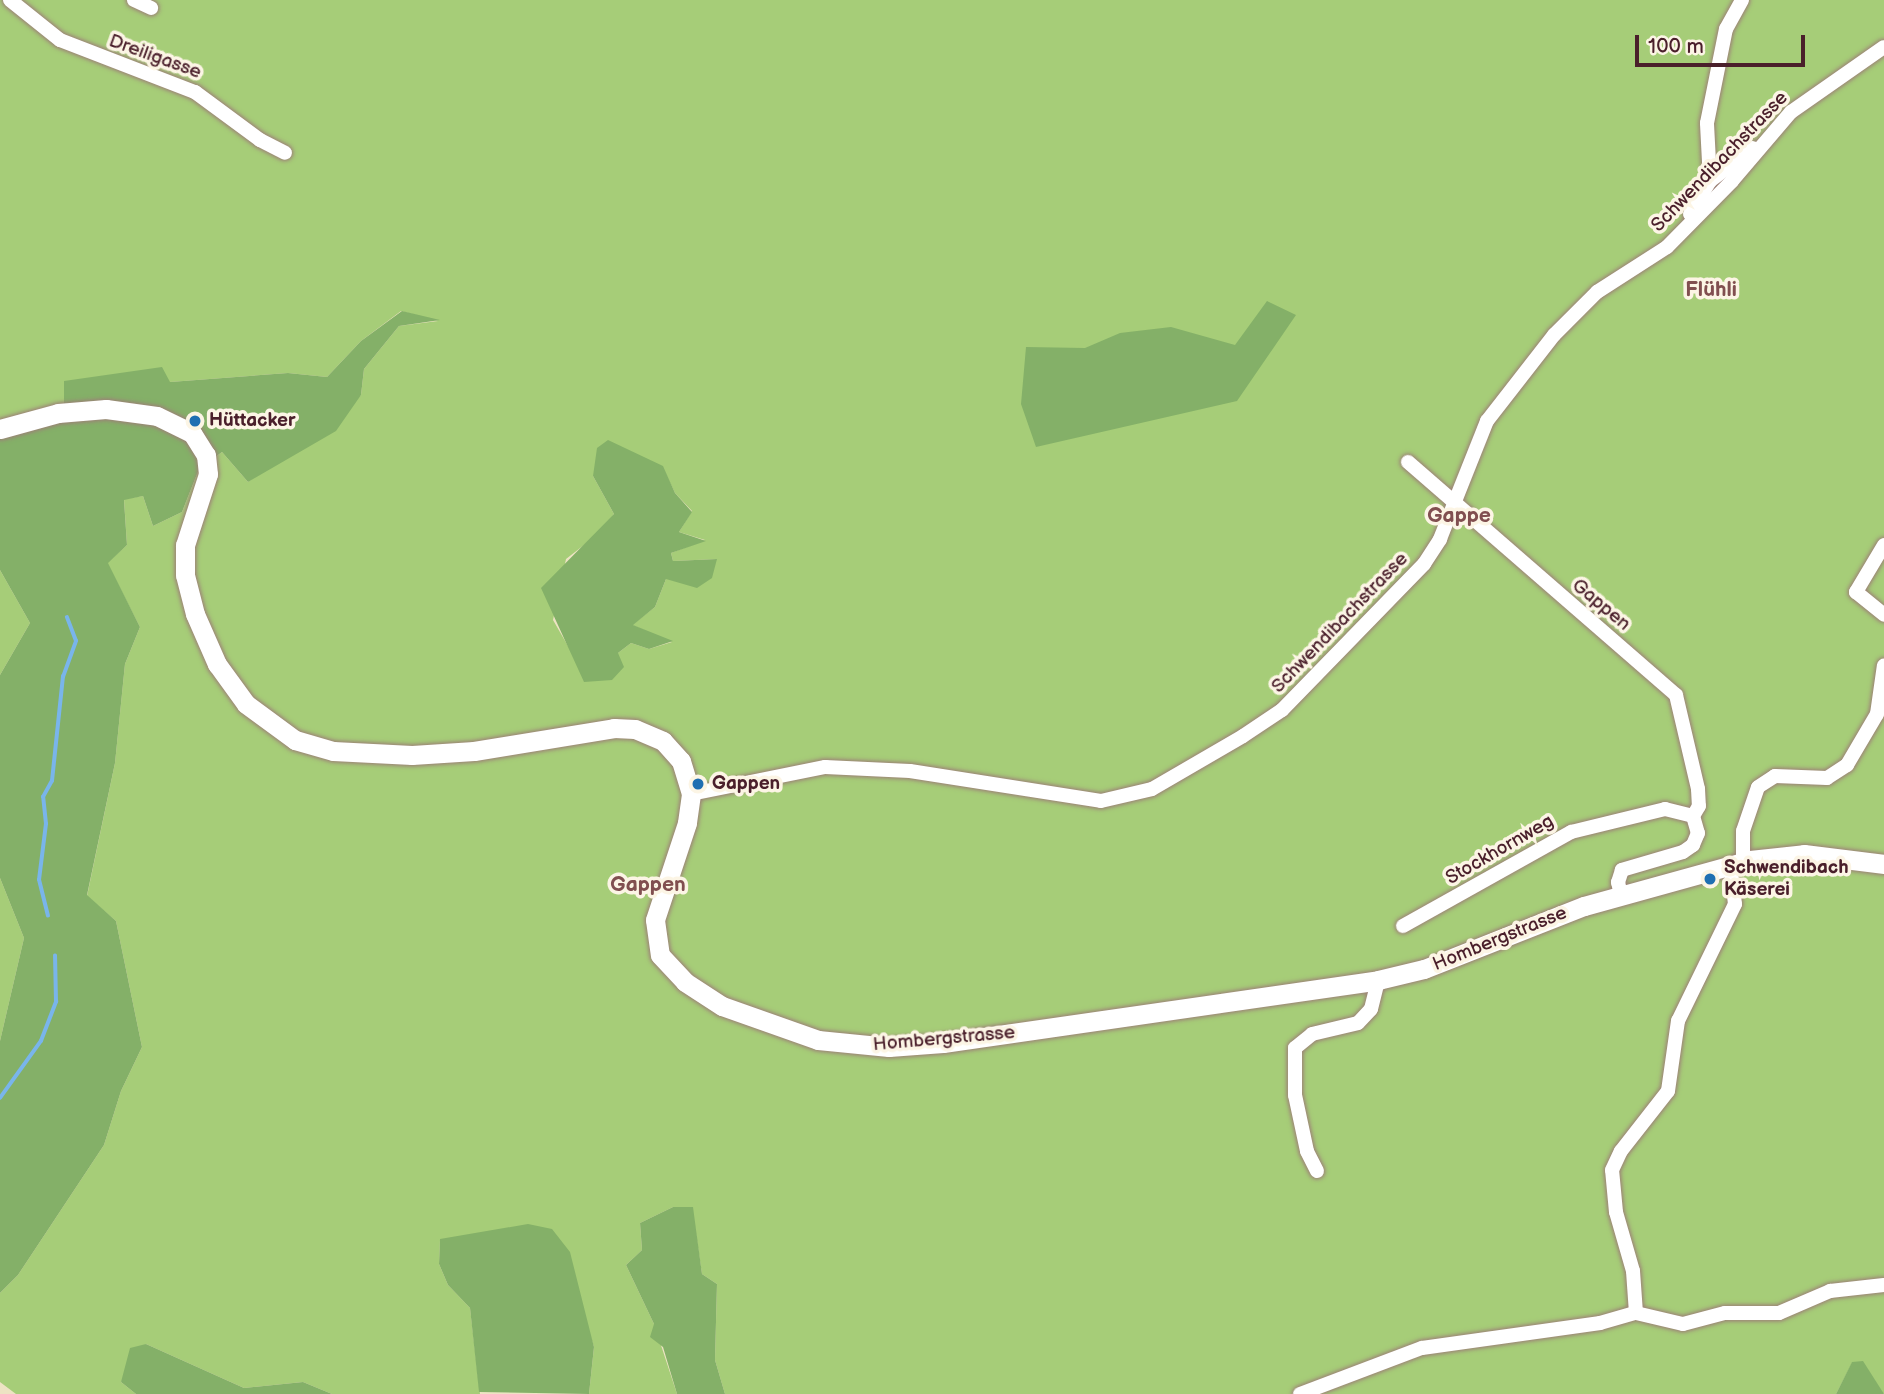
<!DOCTYPE html>
<meta charset="utf-8">
<style>
body{margin:0}
#map{position:relative;width:1884px;height:1394px;overflow:hidden;background:#ede3c3;font-family:"Balsamiq Sans",sans-serif}
div>[style]{position:absolute}
[style*='--x']{left:calc(var(--x)*1px);top:calc(var(--y)*1px);width:calc(var(--w)*1px);rotate:calc(var(--a)*1deg)}
.green>*{inset:0;background:#a6cd78}
.forest>*{inset:0;background:#84b068}
.stream>*{height:3.5px;margin:-1.75px;padding:0 1.75px;transform-origin:1.75px;border-radius:1.75px;background:#79b5eb}
.roads{filter:drop-shadow(0 0 2px #9c8177) drop-shadow(0 0 2px #9c8177)}
.street>*{height:14px;margin:-7px;padding:0 7px;transform-origin:7px;border-radius:7px;background:#fff}
.secondary>*{height:19px;margin:-9.5px;padding:0 9.5px;transform-origin:9.5px;border-radius:9.5px;background:#fff}
.dots>*{width:19px;height:19px;translate:-50% -50%;box-sizing:border-box;border:4px solid #fcf5e5;border-radius:50%}
span{translate:-50% -50%;white-space:nowrap;text-align:center;line-height:1.15;-webkit-text-stroke:7px #fcf5e5;paint-order:stroke}
.street-label{font-size:19px;color:#4a1f2b}
.poi-label{font-size:19px;color:#4a1f2b;font-weight:700}
.left{translate:0 -50%;text-align:left}
.neighbourhood-label{font-size:21px;color:#814f50;font-weight:700}
.scale{position:absolute;left:1635px;top:35px;width:170px;height:32px;box-sizing:border-box;border:4px solid #4a1f2b;border-top:0;padding-left:9px;font-size:21px;line-height:24px;white-space:nowrap;color:#4a1f2b;-webkit-text-stroke:5px #fcf5e5;paint-order:stroke}
</style>
<div id="map">
<div class="green">
<i style="clip-path:polygon(evenodd,0 0,1884px 0,1884px 1394px,1852px 1363px,1836px 1394px,725px 1394px,715px 1360px,717px 1284px,702px 1274px,692px 1207px,673px 1207px,640px 1223px,642px 1250px,626px 1265px,654px 1324px,677px 1394px,589px 1394px,594px 1347px,580px 1304px,480px 1234px,440px 1240px,439px 1264px,448px 1285px,470px 1308px,480px 1394px,332px 1394px,303px 1382px,244px 1388px,146px 1344px,121px 1382px,136px 1394px,16px 1394px,0 1382px,0 1293px,18px 1275px,104px 1145px,121px 1091px,142px 1047px,116px 921px,87px 896px,115px 763px,125px 664px,140px 627px,107px 563px,127px 545px,124px 499px,143px 496px,153px 526px,182px 512px,199px 469px,222px 452px,248px 482px,361px 395px,364px 369px,399px 326px,438px 321px,401px 311px,361px 341px,327px 377px,288px 373px,170px 382px,64px 381px,64px 421px,0 435px,0 0,662px 466px,675px 493px,692px 511px,679px 532px,705px 540px,671px 553px,673px 561px,717px 559px,666px 579px,655px 607px,632px 625px,672px 642px,649px 649px,631px 643px,618px 653px,568px 646px,553px 620px,566px 559px,602px 531px,614px 514px,593px 476px,662px 466px)"></i>
<i style="clip-path:polygon(0 570px,30px 623px,0 675px)"></i>
<i style="clip-path:polygon(0 878px,24px 938px,0 1041px)"></i>
</div>
<div class="forest">
<i style="clip-path:polygon(1267px 301px,1296px 315px,1237px 401px,1036px 447px,1021px 404px,1026px 347px,1085px 348px,1120px 333px,1171px 327px,1235px 345px)"></i>
<i style="clip-path:polygon(402px 311px,440px 320px,399px 326px,364px 369px,361px 395px,336px 431px,248px 482px,222px 452px,199px 469px,182px 512px,153px 526px,143px 496px,124px 500px,127px 545px,108px 563px,140px 627px,125px 664px,115px 763px,87px 895px,116px 921px,142px 1047px,121px 1091px,104px 1145px,18px 1275px,0 1293px,0 1041px,24px 938px,0 878px,0 675px,30px 623px,0 570px,0 435px,64px 421px,64px 381px,162px 367px,170px 382px,288px 373px,327px 377px,361px 341px)"></i>
<i style="clip-path:polygon(608px 440px,663px 466px,675px 493px,692px 512px,679px 532px,706px 541px,671px 553px,673px 561px,717px 559px,712px 578px,697px 588px,666px 579px,655px 607px,633px 625px,673px 641px,649px 649px,631px 643px,618px 653px,624px 667px,612px 680px,584px 682px,541px 588px,614px 514px,593px 476px,597px 448px)"></i>
<i style="clip-path:polygon(673px 1207px,693px 1207px,702px 1274px,717px 1284px,715px 1360px,725px 1394px,677px 1394px,663px 1347px,650px 1337px,654px 1324px,626px 1265px,642px 1250px,640px 1223px)"></i>
<i style="clip-path:polygon(528px 1224px,552px 1229px,570px 1252px,594px 1347px,589px 1394px,479px 1392px,470px 1308px,448px 1285px,439px 1264px,440px 1239px)"></i>
<i style="clip-path:polygon(146px 1344px,244px 1388px,303px 1382px,332px 1394px,136px 1394px,121px 1382px,130px 1348px)"></i>
<i style="clip-path:polygon(1863px 1361px,1884px 1394px,1836px 1394px,1852px 1362px)"></i>
</div>
<div class="stream">
<i style="--x:48;--y:916;--w:37;--a:-104"></i>
<i style="--x:39;--y:880;--w:56;--a:-82.9"></i>
<i style="--x:46;--y:824;--w:27;--a:-96"></i>
<i style="--x:43;--y:797;--w:18;--a:-61"></i>
<i style="--x:52;--y:781;--w:105;--a:-84"></i>
<i style="--x:63;--y:677;--w:38;--a:-70"></i>
<i style="--x:76;--y:641;--w:25;--a:-111"></i>
<i style="--x:0;--y:1098;--w:70;--a:-54.3"></i>
<i style="--x:41;--y:1041;--w:42;--a:-69"></i>
<i style="--x:56;--y:1002;--w:46;--a:-91.2"></i>
</div>
<div class="roads">
<div class="street">
<i style="--x:10;--y:0;--w:64;--a:38.7"></i>
<i style="--x:60;--y:40;--w:145;--a:21.1"></i>
<i style="--x:195;--y:92;--w:81;--a:36.4"></i>
<i style="--x:260;--y:140;--w:28;--a:27"></i>
<i style="--x:134;--y:0;--w:19;--a:25"></i>
<i style="--x:1710;--y:181;--w:54;--a:-37.5"></i>
<i style="--x:1690;--y:214;--w:39;--a:-59"></i>
<i style="--x:1710;--y:181;--w:58;--a:-93"></i>
<i style="--x:1707;--y:123;--w:96;--a:-78.6"></i>
<i style="--x:1726;--y:29;--w:33;--a:-61"></i>
<i style="--x:1408;--y:462;--w:355;--a:41"></i>
<i style="--x:1676;--y:695;--w:97;--a:76.8"></i>
<i style="--x:1698;--y:789;--w:17;--a:87"></i>
<i style="--x:1699;--y:806;--w:12;--a:121"></i>
<i style="--x:1884;--y:545;--w:55;--a:120.8"></i>
<i style="--x:1856;--y:592;--w:36;--a:39"></i>
<i style="--x:691;--y:794;--w:137;--a:-11.4"></i>
<i style="--x:825;--y:767;--w:85;--a:2.7"></i>
<i style="--x:910;--y:771;--w:193;--a:8.9"></i>
<i style="--x:1101;--y:801;--w:52;--a:-13.2"></i>
<i style="--x:1152;--y:789;--w:105;--a:-30.2"></i>
<i style="--x:1243;--y:736;--w:47;--a:-33.7"></i>
<i style="--x:1282;--y:710;--w:204;--a:-45.8"></i>
<i style="--x:1424;--y:564;--w:30;--a:-57"></i>
<i style="--x:1440;--y:539;--w:127;--a:-68.3"></i>
<i style="--x:1487;--y:421;--w:109;--a:-52.1"></i>
<i style="--x:1554;--y:335;--w:61;--a:-45"></i>
<i style="--x:1597;--y:292;--w:83;--a:-32.7"></i>
<i style="--x:1667;--y:247;--w:93;--a:-45.4"></i>
<i style="--x:1732;--y:181;--w:91;--a:-49.5"></i>
<i style="--x:1791;--y:112;--w:113;--a:-35"></i>
<i style="--x:1743;--y:862;--w:31;--a:-90"></i>
<i style="--x:1743;--y:831;--w:46;--a:-71.2"></i>
<i style="--x:1758;--y:787;--w:20;--a:-33"></i>
<i style="--x:1775;--y:776;--w:52;--a:2.2"></i>
<i style="--x:1827;--y:778;--w:24;--a:-33"></i>
<i style="--x:1847;--y:765;--w:59;--a:-59.5"></i>
<i style="--x:1877;--y:714;--w:49;--a:-81.9"></i>
<i style="--x:1403;--y:926;--w:193;--a:-29.2"></i>
<i style="--x:1571;--y:832;--w:97;--a:-13.7"></i>
<i style="--x:1665;--y:809;--w:29;--a:14"></i>
<i style="--x:1693;--y:816;--w:18;--a:74"></i>
<i style="--x:1698;--y:833;--w:13;--a:113"></i>
<i style="--x:1693;--y:845;--w:12;--a:145"></i>
<i style="--x:1683;--y:852;--w:64;--a:163.6"></i>
<i style="--x:1622;--y:870;--w:13;--a:108"></i>
<i style="--x:1618;--y:882;--w:13;--a:77"></i>
<i style="--x:1317;--y:1171;--w:22;--a:-117"></i>
<i style="--x:1307;--y:1151;--w:57;--a:-102.1"></i>
<i style="--x:1295;--y:1095;--w:47;--a:-90"></i>
<i style="--x:1295;--y:1048;--w:22;--a:-39"></i>
<i style="--x:1312;--y:1034;--w:47;--a:-13.4"></i>
<i style="--x:1358;--y:1023;--w:19;--a:-47"></i>
<i style="--x:1371;--y:1009;--w:30;--a:-76"></i>
<i style="--x:1636;--y:1313;--w:42;--a:-94.1"></i>
<i style="--x:1633;--y:1271;--w:61;--a:-106.1"></i>
<i style="--x:1616;--y:1212;--w:42;--a:-95.4"></i>
<i style="--x:1612;--y:1170;--w:21;--a:-65"></i>
<i style="--x:1621;--y:1151;--w:76;--a:-51.9"></i>
<i style="--x:1668;--y:1091;--w:71;--a:-81.9"></i>
<i style="--x:1678;--y:1021;--w:130;--a:-64"></i>
<i style="--x:1735;--y:904;--w:38;--a:-97"></i>
<i style="--x:1300;--y:1394;--w:130;--a:-20.7"></i>
<i style="--x:1422;--y:1348;--w:180;--a:-8"></i>
<i style="--x:1600;--y:1323;--w:37;--a:-16"></i>
<i style="--x:1636;--y:1313;--w:48;--a:13.2"></i>
<i style="--x:1683;--y:1324;--w:43;--a:-14.7"></i>
<i style="--x:1725;--y:1313;--w:54;--a:0"></i>
<i style="--x:1779;--y:1313;--w:56;--a:-23.3"></i>
<i style="--x:1830;--y:1291;--w:54;--a:-6.3"></i>
</div>
<div class="secondary">
<i style="--x:0;--y:429;--w:60;--a:-15.4"></i>
<i style="--x:58;--y:413;--w:48;--a:-4.8"></i>
<i style="--x:106;--y:409;--w:51;--a:7.8"></i>
<i style="--x:157;--y:416;--w:39;--a:26"></i>
<i style="--x:192;--y:433;--w:26;--a:58"></i>
<i style="--x:206;--y:455;--w:19;--a:84"></i>
<i style="--x:208;--y:474;--w:75;--a:107.9"></i>
<i style="--x:185;--y:545;--w:30;--a:90"></i>
<i style="--x:185;--y:575;--w:40;--a:75.6"></i>
<i style="--x:195;--y:614;--w:55;--a:66.3"></i>
<i style="--x:217;--y:664;--w:49;--a:54.1"></i>
<i style="--x:246;--y:704;--w:61;--a:36.3"></i>
<i style="--x:295;--y:740;--w:40;--a:16"></i>
<i style="--x:333;--y:751;--w:79;--a:2.9"></i>
<i style="--x:412;--y:755;--w:62;--a:-3.7"></i>
<i style="--x:474;--y:751;--w:142;--a:-9.3"></i>
<i style="--x:614;--y:728;--w:21;--a:3"></i>
<i style="--x:635;--y:729;--w:30;--a:23"></i>
<i style="--x:663;--y:741;--w:27;--a:48"></i>
<i style="--x:681;--y:761;--w:34;--a:73"></i>
<i style="--x:691;--y:794;--w:29;--a:98"></i>
<i style="--x:687;--y:823;--w:102;--a:108.3"></i>
<i style="--x:655;--y:920;--w:35;--a:82"></i>
<i style="--x:660;--y:955;--w:37;--a:47"></i>
<i style="--x:685;--y:982;--w:44;--a:33"></i>
<i style="--x:722;--y:1006;--w:102;--a:19.5"></i>
<i style="--x:818;--y:1040;--w:71;--a:5.6"></i>
<i style="--x:889;--y:1047;--w:54;--a:-4.2"></i>
<i style="--x:943;--y:1043;--w:440;--a:-8.2"></i>
<i style="--x:1378;--y:980;--w:47;--a:-13.4"></i>
<i style="--x:1424;--y:969;--w:172;--a:-21.5"></i>
<i style="--x:1584;--y:906;--w:172;--a:-15.5"></i>
<i style="--x:1750;--y:860;--w:54;--a:-6.3"></i>
<i style="--x:1804;--y:854;--w:81;--a:7.1"></i>
</div>
</div>
<div class="dots">
<i style="left:195px;top:421px;background:#1f6fb2"></i>
<i style="left:698px;top:784px;background:#1f6fb2"></i>
<i style="left:1710px;top:879px;background:#1f6fb2"></i>
</div>
<div class="street-label">
<span style="left:155px;top:57px;rotate:20deg">Dreiligasse</span>
<span style="left:1720px;top:162px;rotate:-46deg">Schwendibachstrasse</span>
<span style="left:1601px;top:605px;rotate:40deg">Gappen</span>
<span style="left:1340px;top:623px;rotate:-46deg">Schwendibachstrasse</span>
<span style="left:1500px;top:850px;rotate:-30deg">Stockhornweg</span>
<span style="left:1500px;top:939px;rotate:-22deg">Hombergstrasse</span>
<span style="left:944px;top:1039px;rotate:-5deg">Hombergstrasse</span>
</div>
<div class="poi-label">
<span class="left" style="left:209px;top:421px">Hüttacker</span>
<span class="left" style="left:712px;top:784px">Gappen</span>
<span class="left" style="left:1724px;top:879px">Schwendibach<br>Käserei</span>
</div>
<div class="neighbourhood-label">
<span style="left:1711px;top:290px">Flühli</span>
<span style="left:1459px;top:516px">Gappe</span>
<span style="left:648px;top:885px">Gappen</span>
</div>
<div class="scale">100 m</div>
</div>
